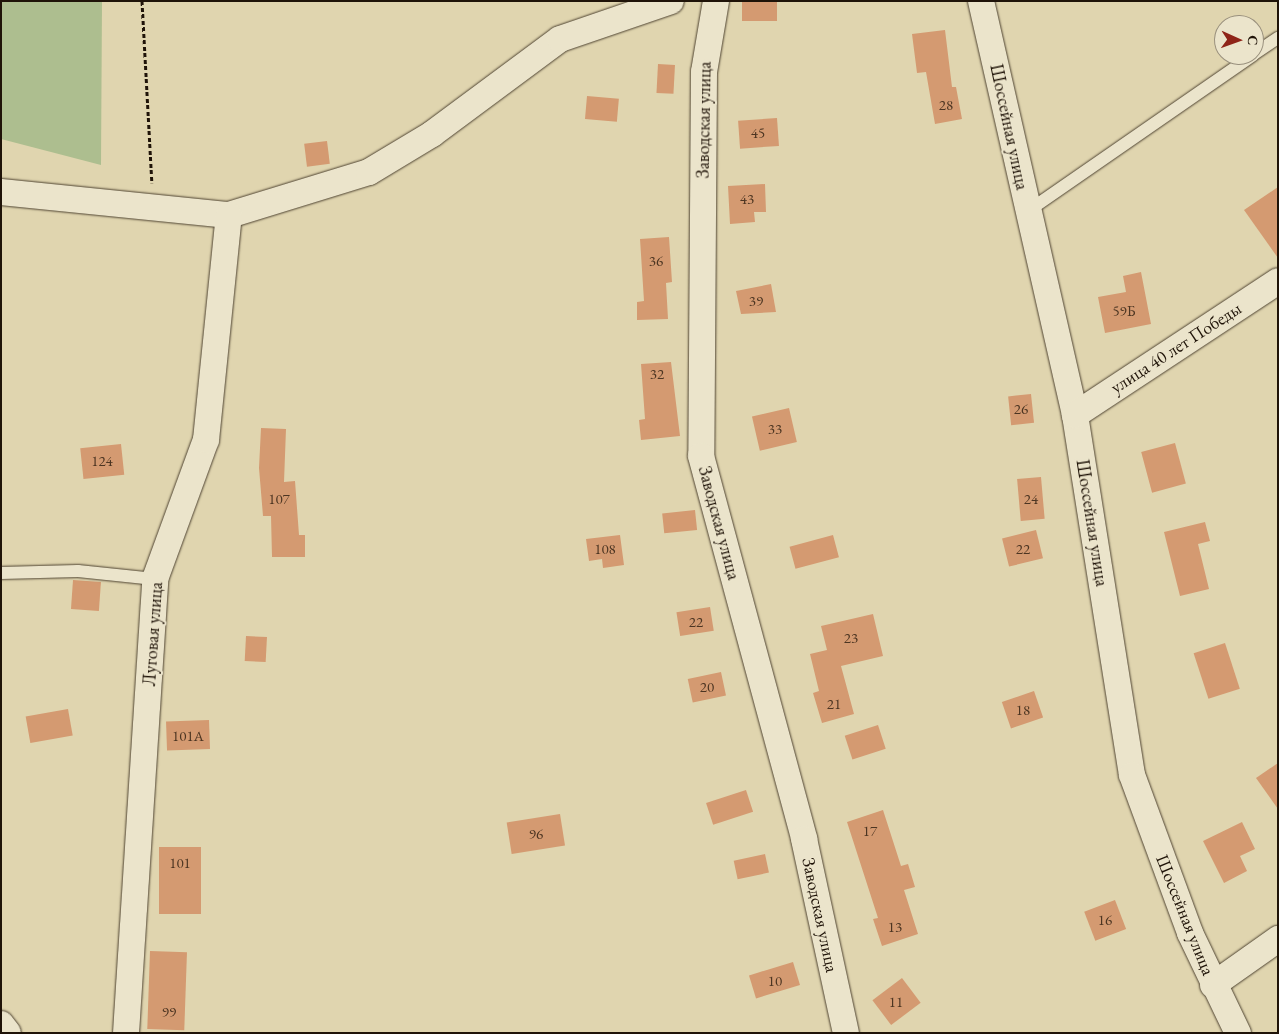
<!DOCTYPE html>
<meta charset="utf-8">
<style>
body{margin:0}
#map{position:relative;width:1279px;height:1034px;overflow:hidden;background:#e0d5af;font-family:"EB Garamond",serif}
div>[style]{position:absolute}
[style*='--x']{left:calc(var(--x)*1px);top:calc(var(--y)*1px);width:calc(var(--w)*1px);rotate:calc(var(--a)*1deg)}
.green>*{inset:0;background:#adbe8f}
.building>*{inset:0;background:#d49a71;transform-origin:0 0}
.path>*{height:3px;margin-top:-1.5px;transform-origin:0;background:repeating-linear-gradient(90deg,#1f1308 0 4px,transparent 0 6.5px)}
.roads{filter:drop-shadow(0 0 1px #4f4432) drop-shadow(0 0 1px #4f4432)}
.lane>*{height:12px;margin:-6px;padding:0 6px;transform-origin:6px;border-radius:6px;background:#ebe4cb}
.street>*{height:26px;margin:-13px;padding:0 13px;transform-origin:13px;border-radius:13px;background:#ebe4cb}
span{translate:-50% -50%;white-space:nowrap;text-align:center;line-height:1.15;-webkit-text-stroke:4px #ebe4cb;paint-order:stroke}
.number-label{font-size:15px;color:#4c3522}
.number-label span{-webkit-text-stroke-width:0}
.street-label{font-size:18px;color:#1f1308}
.frame{position:absolute;inset:0;border:2px solid #1f1308;pointer-events:none}
.north{position:absolute;left:1214px;top:15px;width:50px;height:50px;box-sizing:border-box;background:#ebe4cb;border:1px solid #99907d;border-radius:50%;rotate:92deg;font-size:14px;font-weight:700;line-height:20px;text-align:center;color:#1f1308}
.north::after{content:'';display:block;margin:auto;width:18px;height:22px;background:#8f2418;clip-path:polygon(50% 0,100% 100%,50% 72%,0 100%)}
</style>
<div id="map">
<div class="green">
<i style="clip-path:polygon(1px 1px,102px 1px,101px 165px,1px 139px)"></i>
</div>
<div class="building">
<i style="left:742px;top:1px;width:35px;height:20px"></i>
<i style="clip-path:polygon(945px 30px,952px 87px,956px 87px,962px 119px,935px 124px,926px 72px,917px 73px,912px 34px)"></i>
<i style="left:658px;top:64px;width:17px;height:29px;rotate:3deg"></i>
<i style="left:587px;top:96px;width:32px;height:23px;rotate:5deg"></i>
<i style="left:777px;top:118px;width:28px;height:39px;rotate:86deg"></i>
<i style="left:327px;top:141px;width:23px;height:23px;rotate:83deg"></i>
<i style="clip-path:polygon(765px 184px,766px 212px,754px 212px,755px 222px,730px 224px,728px 186px)"></i>
<i style="clip-path:polygon(1278px 187px,1278px 258px,1244px 210px)"></i>
<i style="clip-path:polygon(669px 237px,672px 282px,666px 283px,668px 319px,637px 320px,637px 302px,644px 301px,640px 239px)"></i>
<i style="clip-path:polygon(1141px 272px,1151px 324px,1105px 333px,1098px 297px,1126px 292px,1123px 276px)"></i>
<i style="clip-path:polygon(771px 284px,776px 312px,741px 314px,736px 291px)"></i>
<i style="clip-path:polygon(671px 362px,680px 436px,641px 440px,639px 420px,645px 419px,641px 364px)"></i>
<i style="left:1031px;top:394px;width:29px;height:23px;rotate:84deg"></i>
<i style="left:789px;top:408px;width:35px;height:38px;rotate:77deg"></i>
<i style="clip-path:polygon(261px 428px,286px 429px,284px 482px,295px 481px,299px 535px,305px 535px,305px 557px,272px 557px,271px 516px,263px 516px,259px 468px)"></i>
<i style="left:1175px;top:443px;width:42px;height:35px;rotate:75deg"></i>
<i style="left:121px;top:444px;width:31px;height:41px;rotate:84deg"></i>
<i style="left:1041px;top:477px;width:42px;height:24px;rotate:85deg"></i>
<i style="left:695px;top:510px;width:20px;height:33px;rotate:84deg"></i>
<i style="clip-path:polygon(1205px 522px,1210px 541px,1198px 544px,1209px 589px,1180px 596px,1164px 532px)"></i>
<i style="left:1036px;top:530px;width:29px;height:35px;rotate:76deg"></i>
<i style="clip-path:polygon(620px 535px,624px 565px,603px 568px,602px 559px,589px 561px,586px 539px)"></i>
<i style="left:833px;top:535px;width:23px;height:45px;rotate:75deg"></i>
<i style="left:73px;top:580px;width:28px;height:29px;rotate:4deg"></i>
<i style="left:710px;top:607px;width:24px;height:34px;rotate:81deg"></i>
<i style="clip-path:polygon(873px 614px,883px 656px,841px 666px,854px 714px,822px 723px,813px 693px,819px 691px,810px 654px,827px 650px,821px 626px)"></i>
<i style="left:246px;top:636px;width:21px;height:25px;rotate:3deg"></i>
<i style="left:1225px;top:643px;width:48px;height:33px;rotate:72deg"></i>
<i style="left:721px;top:672px;width:24px;height:34px;rotate:78deg"></i>
<i style="left:1034px;top:691px;width:28px;height:34px;rotate:71deg"></i>
<i style="left:68px;top:709px;width:27px;height:43px;rotate:80deg"></i>
<i style="left:209px;top:720px;width:29px;height:43px;rotate:88deg"></i>
<i style="left:878px;top:725px;width:25px;height:35px;rotate:72deg"></i>
<i style="clip-path:polygon(1278px 763px,1278px 809px,1256px 778px)"></i>
<i style="left:746px;top:790px;width:23px;height:42px;rotate:72deg"></i>
<i style="clip-path:polygon(883px 810px,901px 866px,908px 864px,915px 887px,904px 890px,918px 934px,882px 946px,873px 919px,878px 918px,847px 822px)"></i>
<i style="left:560px;top:814px;width:32px;height:54px;rotate:81deg"></i>
<i style="clip-path:polygon(1242px 822px,1255px 849px,1240px 856px,1247px 871px,1224px 883px,1203px 841px)"></i>
<i style="left:159px;top:847px;width:42px;height:67px"></i>
<i style="left:765px;top:854px;width:19px;height:32px;rotate:78deg"></i>
<i style="left:1115px;top:900px;width:31px;height:33px;rotate:69deg"></i>
<i style="left:150px;top:951px;width:37px;height:78px;rotate:2deg"></i>
<i style="left:793px;top:962px;width:24px;height:46px;rotate:73deg"></i>
<i style="left:902px;top:978px;width:31px;height:37px;rotate:53deg"></i>
</div>
<div class="path">
<i style="--x:142;--y:1;--w:182;--a:86.9"></i>
</div>
<div class="roads">
<div class="lane">
<i style="--x:1254;--y:54;--w:29;--a:-34"></i>
<i style="--x:1028;--y:211;--w:274;--a:-34.7"></i>
<i style="--x:1;--y:573;--w:77;--a:-1.5"></i>
<i style="--x:78;--y:571;--w:77;--a:5.9"></i>
</div>
<div class="street">
<i style="--x:716;--y:1;--w:72;--a:99.6"></i>
<i style="--x:704;--y:72;--w:384;--a:90.4"></i>
<i style="--x:701;--y:456;--w:397;--a:74.9"></i>
<i style="--x:804;--y:839;--w:198;--a:77.8"></i>
<i style="--x:981;--y:1;--w:425;--a:77.2"></i>
<i style="--x:1075;--y:415;--w:364;--a:81"></i>
<i style="--x:1132;--y:775;--w:168;--a:69.8"></i>
<i style="--x:1190;--y:933;--w:111;--a:64.4"></i>
<i style="--x:1;--y:192;--w:229;--a:5.8"></i>
<i style="--x:229;--y:215;--w:146;--a:-17.1"></i>
<i style="--x:369;--y:172;--w:74;--a:-31.1"></i>
<i style="--x:432;--y:134;--w:159;--a:-36.6"></i>
<i style="--x:560;--y:39;--w:117;--a:-18.9"></i>
<i style="--x:1075;--y:415;--w:243;--a:-33.4"></i>
<i style="--x:1213;--y:985;--w:80;--a:-35.3"></i>
<i style="--x:1;--y:1024;--w:11;--a:52"></i>
<i style="--x:126;--y:1033;--w:455;--a:-86.3"></i>
<i style="--x:155;--y:579;--w:148;--a:-69.9"></i>
<i style="--x:206;--y:440;--w:226;--a:-84.2"></i>
</div>
</div>
<div class="number-label">
<span style="left:946px;top:105px">28</span>
<span style="left:758px;top:133px">45</span>
<span style="left:747px;top:199px">43</span>
<span style="left:656px;top:261px">36</span>
<span style="left:756px;top:301px">39</span>
<span style="left:1124px;top:311px">59Б</span>
<span style="left:657px;top:374px">32</span>
<span style="left:1021px;top:409px">26</span>
<span style="left:775px;top:429px">33</span>
<span style="left:102px;top:461px">124</span>
<span style="left:279px;top:499px">107</span>
<span style="left:1031px;top:499px">24</span>
<span style="left:605px;top:549px">108</span>
<span style="left:1023px;top:549px">22</span>
<span style="left:696px;top:622px">22</span>
<span style="left:851px;top:638px">23</span>
<span style="left:707px;top:687px">20</span>
<span style="left:834px;top:704px">21</span>
<span style="left:1023px;top:710px">18</span>
<span style="left:188px;top:736px">101А</span>
<span style="left:870px;top:831px">17</span>
<span style="left:536px;top:834px">96</span>
<span style="left:180px;top:863px">101</span>
<span style="left:1105px;top:920px">16</span>
<span style="left:895px;top:927px">13</span>
<span style="left:775px;top:981px">10</span>
<span style="left:896px;top:1002px">11</span>
<span style="left:169px;top:1012px">99</span>
</div>
<div class="street-label">
<span style="left:704px;top:120px;rotate:-89deg">Заводская улица</span>
<span style="left:1009px;top:127px;rotate:78deg">Шоссейная улица</span>
<span style="left:1176px;top:348px;rotate:-33deg">улица 40 лет Победы</span>
<span style="left:719px;top:523px;rotate:75deg">Заводская улица</span>
<span style="left:1092px;top:523px;rotate:81deg">Шоссейная улица</span>
<span style="left:153px;top:634px;rotate:-86deg">Луговая улица</span>
<span style="left:820px;top:915px;rotate:78deg">Заводская улица</span>
<span style="left:1185px;top:915px;rotate:68deg">Шоссейная улица</span>
</div>
<div class="frame"></div>
<div class="north">С</div>
</div>
